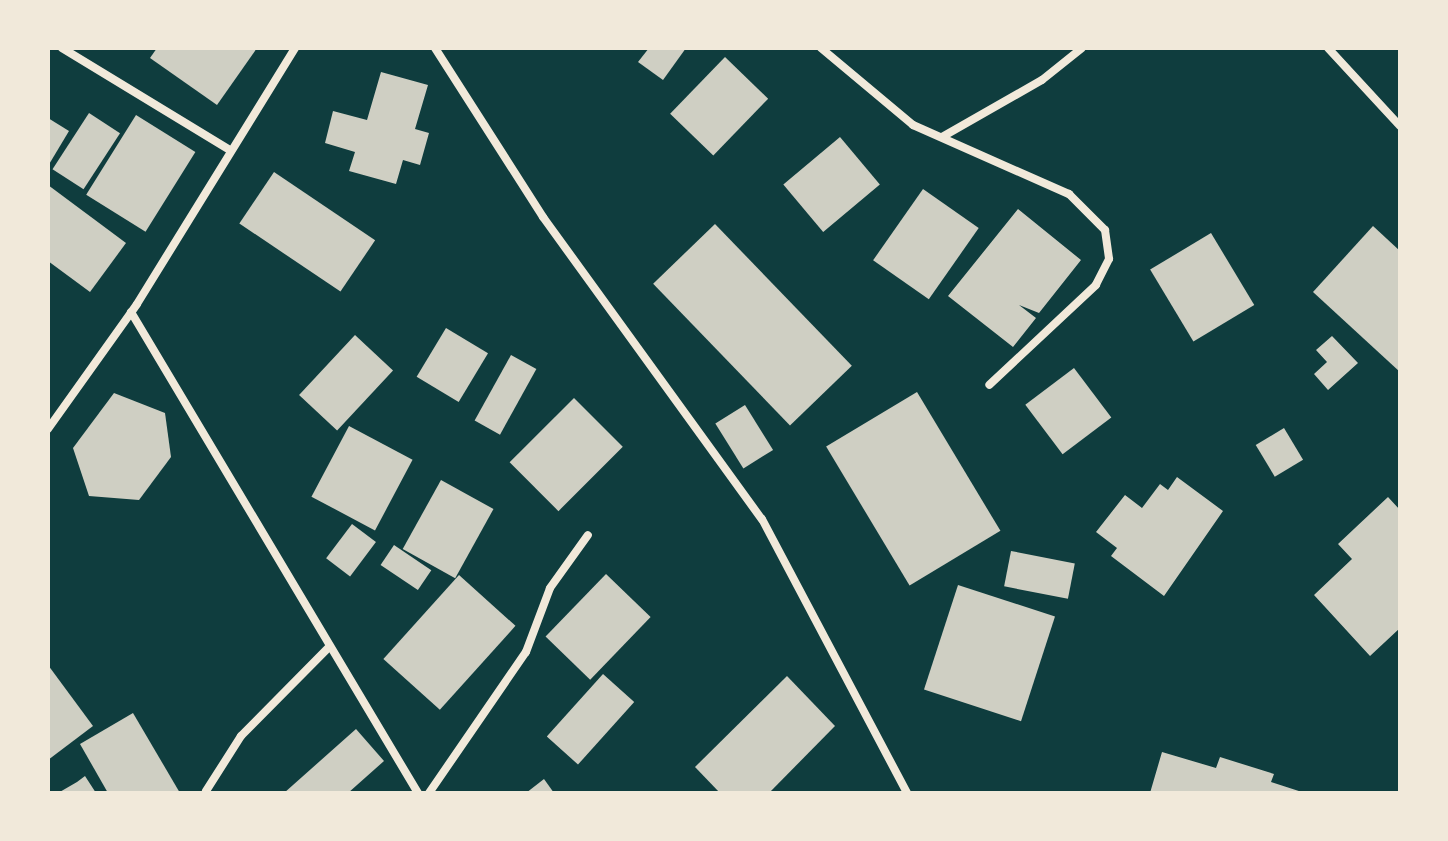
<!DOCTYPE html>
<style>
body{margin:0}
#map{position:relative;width:1448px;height:841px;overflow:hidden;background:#0f3d3e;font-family:"PT Sans Narrow",sans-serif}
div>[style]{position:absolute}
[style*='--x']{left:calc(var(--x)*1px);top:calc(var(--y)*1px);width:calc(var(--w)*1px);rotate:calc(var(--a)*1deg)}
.building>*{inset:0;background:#cfcfc3;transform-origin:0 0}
.minor>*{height:8px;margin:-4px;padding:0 4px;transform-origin:4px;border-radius:4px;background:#f1e9da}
span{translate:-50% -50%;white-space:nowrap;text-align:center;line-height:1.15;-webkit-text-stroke:8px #f1e9da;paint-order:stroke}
.frame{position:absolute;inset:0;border:50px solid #f1e9da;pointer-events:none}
</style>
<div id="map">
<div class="building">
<i style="clip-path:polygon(157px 48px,257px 48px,217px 105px,150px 58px)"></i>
<i style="clip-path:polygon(649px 48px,686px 48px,663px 80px,638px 62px)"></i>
<i style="left:725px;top:57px;width:60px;height:79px;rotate:44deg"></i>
<i style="clip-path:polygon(381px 72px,428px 85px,415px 129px,429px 133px,420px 165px,403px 160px,396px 184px,349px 171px,355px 152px,325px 143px,333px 111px,367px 120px)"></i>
<i style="left:89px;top:113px;width:37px;height:67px;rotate:33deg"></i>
<i style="left:136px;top:115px;width:70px;height:94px;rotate:32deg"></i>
<i style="clip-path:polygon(48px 118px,69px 131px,48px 166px)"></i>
<i style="left:840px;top:137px;width:62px;height:74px;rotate:50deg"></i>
<i style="left:274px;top:172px;width:122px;height:62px;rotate:34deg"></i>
<i style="clip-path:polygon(48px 185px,126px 243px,90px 292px,48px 261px)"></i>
<i style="left:923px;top:189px;width:68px;height:87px;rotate:35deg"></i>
<i style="clip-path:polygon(1018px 209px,1081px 260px,1039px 313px,1019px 305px,1036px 318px,1013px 347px,948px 296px)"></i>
<i style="left:715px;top:224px;width:197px;height:86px;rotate:46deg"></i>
<i style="clip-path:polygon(1373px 226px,1400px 251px,1400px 372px,1313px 292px)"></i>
<i style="left:1211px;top:233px;width:84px;height:71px;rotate:59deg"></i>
<i style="left:446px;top:328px;width:49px;height:57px;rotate:31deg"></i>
<i style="left:355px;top:335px;width:52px;height:82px;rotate:43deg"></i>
<i style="clip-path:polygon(1332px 336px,1358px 363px,1328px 390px,1314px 374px,1327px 362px,1316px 350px)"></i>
<i style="left:511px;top:355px;width:29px;height:75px;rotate:29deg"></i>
<i style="left:1074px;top:368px;width:62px;height:61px;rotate:53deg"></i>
<i style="left:917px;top:392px;width:162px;height:106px;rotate:59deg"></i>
<i style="clip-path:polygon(114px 393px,165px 413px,171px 457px,139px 500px,89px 496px,73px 448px)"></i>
<i style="left:574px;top:398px;width:69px;height:91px;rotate:45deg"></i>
<i style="left:745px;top:405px;width:53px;height:35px;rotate:58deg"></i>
<i style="left:349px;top:426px;width:72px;height:80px;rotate:28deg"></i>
<i style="left:1284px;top:428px;width:37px;height:33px;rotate:59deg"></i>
<i style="clip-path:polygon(1177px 477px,1223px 511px,1164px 596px,1111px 556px,1117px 548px,1096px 532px,1125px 495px,1142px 508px,1160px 484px,1168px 490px)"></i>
<i style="left:441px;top:480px;width:60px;height:79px;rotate:29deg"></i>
<i style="clip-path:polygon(1388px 497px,1400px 510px,1400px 628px,1370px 656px,1314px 595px,1352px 559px,1338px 544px)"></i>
<i style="left:352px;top:524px;width:30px;height:43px;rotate:37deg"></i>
<i style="left:394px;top:545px;width:45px;height:24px;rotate:34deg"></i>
<i style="left:1011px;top:551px;width:65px;height:36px;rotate:11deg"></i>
<i style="left:606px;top:574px;width:62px;height:87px;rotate:44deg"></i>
<i style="left:459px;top:575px;width:76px;height:113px;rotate:42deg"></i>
<i style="left:958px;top:585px;width:102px;height:110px;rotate:18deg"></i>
<i style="clip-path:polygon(48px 665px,93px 726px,48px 760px)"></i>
<i style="left:603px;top:674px;width:42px;height:84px;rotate:42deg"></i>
<i style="clip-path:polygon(787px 676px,835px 726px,769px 793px,720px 793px,695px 767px)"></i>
<i style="clip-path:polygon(133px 713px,180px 793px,108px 793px,80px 744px)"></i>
<i style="clip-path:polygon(356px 729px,384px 761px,348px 793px,284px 793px)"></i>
<i style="clip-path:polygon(1162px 752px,1216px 768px,1220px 757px,1274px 774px,1271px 782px,1305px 793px,1150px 793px)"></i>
<i style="clip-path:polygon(85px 776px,96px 793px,58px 793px,77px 782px)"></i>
<i style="clip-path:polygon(544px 779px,554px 793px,526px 793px)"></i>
</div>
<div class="minor">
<i style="--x:62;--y:48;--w:194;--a:31.3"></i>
<i style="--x:435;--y:48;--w:201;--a:57.4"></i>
<i style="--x:543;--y:217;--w:373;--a:54.1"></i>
<i style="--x:762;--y:519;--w:310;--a:62.1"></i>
<i style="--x:821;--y:48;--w:120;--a:39.9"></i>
<i style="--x:913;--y:125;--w:171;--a:23.9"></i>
<i style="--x:1069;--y:194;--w:51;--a:45"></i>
<i style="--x:1105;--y:230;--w:29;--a:82"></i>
<i style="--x:1109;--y:259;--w:29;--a:117"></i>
<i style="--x:1096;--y:285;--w:146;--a:136.9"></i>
<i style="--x:1328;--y:48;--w:106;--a:47.3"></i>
<i style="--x:942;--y:137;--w:115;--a:-29.7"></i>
<i style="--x:1042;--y:80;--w:51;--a:-38.7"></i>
<i style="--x:131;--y:312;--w:560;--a:59.18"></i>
<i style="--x:48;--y:429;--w:153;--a:-54.5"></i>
<i style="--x:137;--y:304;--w:301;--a:-58.3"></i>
<i style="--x:206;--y:791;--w:65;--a:-57.5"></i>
<i style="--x:241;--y:736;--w:125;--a:-45.3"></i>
<i style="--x:429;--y:793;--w:171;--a:-55.5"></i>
<i style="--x:526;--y:652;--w:68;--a:-69.4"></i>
<i style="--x:550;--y:588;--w:65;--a:-54.4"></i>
</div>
<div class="frame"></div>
</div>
